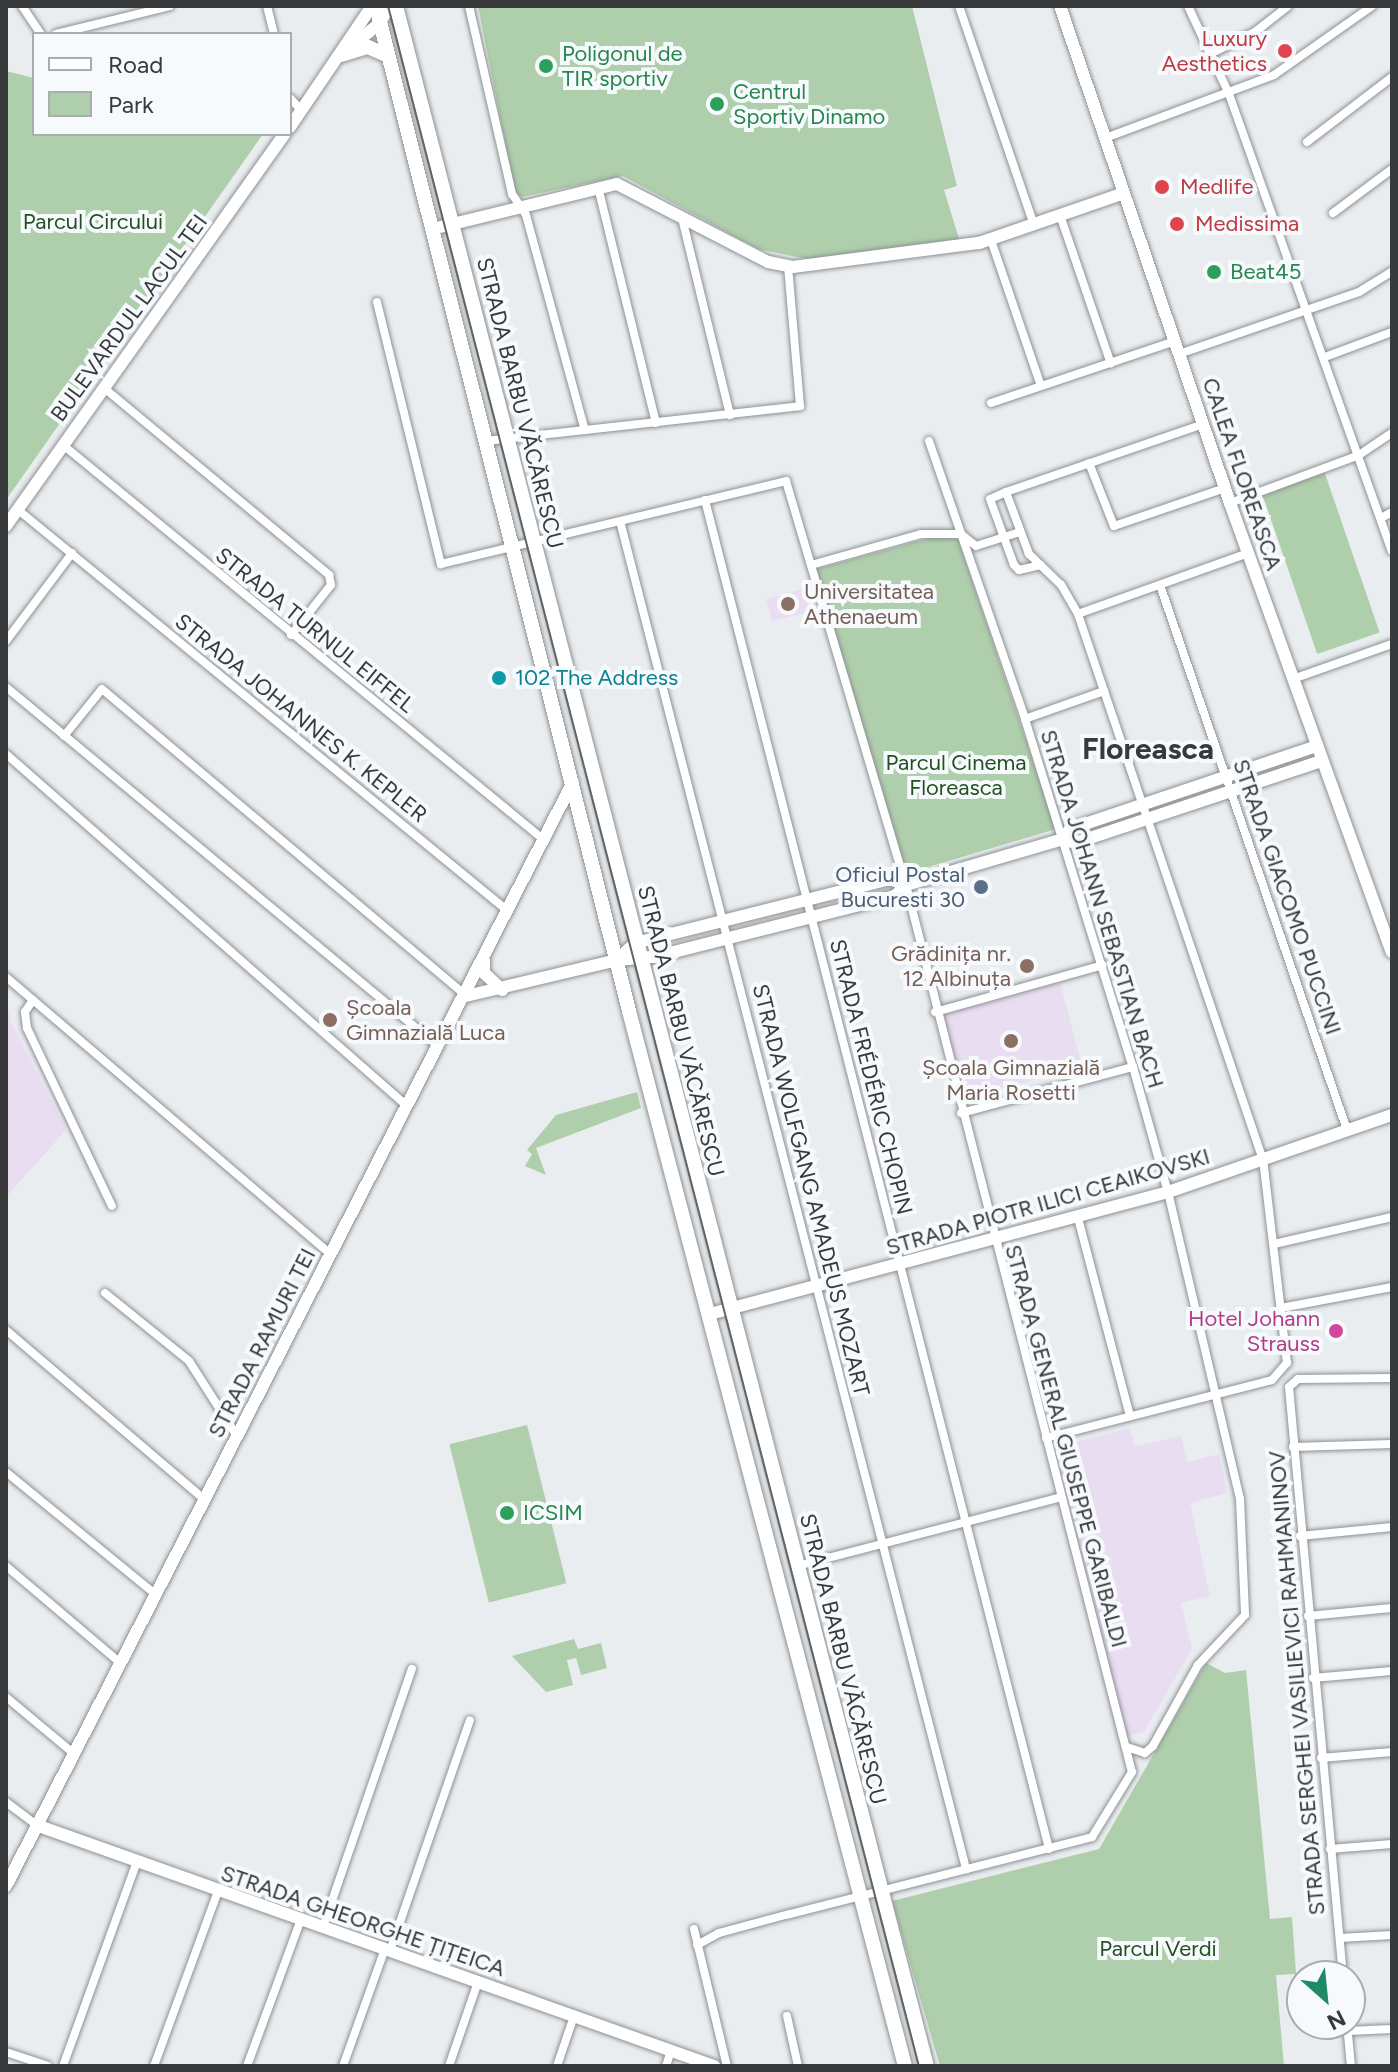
<!DOCTYPE html>
<meta charset="utf-8">
<style>
body{margin:0}
#map{position:relative;width:1398px;height:2072px;overflow:hidden;background:#e9edf0;font-family:Figtree,sans-serif}
div>[style]{position:absolute}
[style*='--x']{left:calc(var(--x)*1px);top:calc(var(--y)*1px);width:calc(var(--w)*1px);rotate:calc(var(--a)*1deg)}
.education>*{inset:0;background:#e8ddf1;transform-origin:0 0}
.green>*{inset:0;background:#afceab;transform-origin:0 0}
.roads{filter:drop-shadow(0 0 2px #8d9194) drop-shadow(0 0 2px #8d9194)}
.street>*{height:8px;margin:-4px;padding:0 4px;transform-origin:4px;border-radius:4px;background:#fff}
.secondary>*{height:12px;margin:-6px;padding:0 6px;transform-origin:6px;border-radius:6px;background:#fff}
.primary>*{height:14px;margin:-7px;padding:0 7px;transform-origin:7px;border-radius:7px;background:#fff}
.tram>*{height:2px;margin:-1px;padding:0 1px;transform-origin:1px;border-radius:1px;background:#626566}
.dots>*{width:22px;height:22px;translate:-50% -50%;box-sizing:border-box;border:4px solid #f6fafd;border-radius:50%}
span{translate:-50% -50%;white-space:nowrap;text-align:center;line-height:1.15;-webkit-text-stroke:8px #f6fafd;paint-order:stroke}
.health-label{font-size:22px;color:#be3a42}
.right{translate:-100% -50%;text-align:right}
.left{translate:0 -50%;text-align:left}
.leisure-label{font-size:22px;color:#27864d}
.park-label{font-size:22px;color:#23501f}
.street-label{font-size:22px;color:#37393a}
.education-label{font-size:22px;color:#785e54}
.culture-label{font-size:22px;color:#0d838f}
.service-label{font-size:22px;color:#4e5e75}
.hotel-label{font-size:22px;color:#b23c85}
.district-label{font-size:30px;color:#37393a;font-weight:700}
.frame{position:absolute;inset:0;border:8px solid #37393a;pointer-events:none}
.legend{position:absolute;left:32px;top:32px;width:260px;height:104px;box-sizing:border-box;background:#f6fafd;border:2px solid #aaadaf;margin:0;padding:10px 14px;list-style:none;font-size:24px;color:#37393a}
.legend li{display:flex;align-items:center;gap:16px;height:40px}
.legend b{width:40px;border:2px solid #aaadaf}
.north{position:absolute;left:1286px;top:1960px;width:80px;height:80px;box-sizing:border-box;background:#f6fafd;border:2px solid #aaadaf;border-radius:50%;rotate:153deg;font-size:22px;font-weight:700;line-height:32px;text-align:center;color:#37393a}
.north::after{content:'';display:block;margin:auto;width:28px;height:36px;background:#208966;clip-path:polygon(50% 0,100% 100%,50% 72%,0 100%)}
</style>
<div id="map">
<div class="education">
<i style="left:804px;top:589px;width:23px;height:39px;rotate:75deg"></i>
<i style="left:1060px;top:983px;width:87px;height:123px;rotate:75deg"></i>
<i style="clip-path:polygon(6px 999px,11px 1022px,66px 1130px,6px 1197px)"></i>
<i style="clip-path:polygon(1130px 1428px,1135px 1446px,1181px 1436px,1187px 1462px,1219px 1454px,1227px 1493px,1190px 1503px,1210px 1596px,1181px 1603px,1192px 1649px,1144px 1732px,1124px 1737px,1048px 1449px)"></i>
</div>
<div class="green">
<i style="clip-path:polygon(478px 6px,912px 6px,957px 186px,944px 190px,960px 242px,807px 259px,758px 249px,623px 176px,521px 197px,515px 192px)"></i>
<i style="clip-path:polygon(6px 71px,34px 78px,34px 134px,263px 134px,6px 500px)"></i>
<i style="left:1323px;top:468px;width:174px;height:66px;rotate:71deg"></i>
<i style="clip-path:polygon(933px 537px,958px 539px,1056px 829px,905px 874px,817px 569px)"></i>
<i style="clip-path:polygon(637px 1092px,641px 1108px,536px 1148px,546px 1175px,525px 1166px,532px 1154px,527px 1150px,556px 1115px)"></i>
<i style="left:527px;top:1425px;width:163px;height:80px;rotate:76deg"></i>
<i style="clip-path:polygon(574px 1639px,578px 1649px,601px 1643px,607px 1668px,581px 1675px,576px 1658px,567px 1660px,573px 1685px,546px 1692px,512px 1656px)"></i>
<i style="clip-path:polygon(1206px 1663px,1225px 1673px,1246px 1670px,1270px 1919px,1292px 1917px,1296px 1974px,1276px 1975px,1284px 2066px,940px 2066px,892px 1901px,1099px 1849px)"></i>
</div>
<div class="roads">
<div class="street">
<i style="--x:22;--y:6;--w:34;--a:56"></i>
<i style="--x:267;--y:6;--w:29;--a:76"></i>
<i style="--x:469;--y:6;--w:193;--a:77.1"></i>
<i style="--x:512;--y:194;--w:25;--a:56"></i>
<i style="--x:526;--y:215;--w:223;--a:74.7"></i>
<i style="--x:959;--y:6;--w:231;--a:71.1"></i>
<i style="--x:1188;--y:6;--w:97;--a:65"></i>
<i style="--x:1229;--y:94;--w:485;--a:70.4"></i>
<i style="--x:56;--y:34;--w:117;--a:-13.8"></i>
<i style="--x:1212;--y:53;--w:48;--a:-26"></i>
<i style="--x:1255;--y:32;--w:42;--a:-38.2"></i>
<i style="--x:290;--y:98;--w:18;--a:47"></i>
<i style="--x:1105;--y:138;--w:180;--a:-20.4"></i>
<i style="--x:1274;--y:75;--w:120;--a:-35.1"></i>
<i style="--x:1307;--y:142;--w:107;--a:-37.4"></i>
<i style="--x:598;--y:187;--w:243;--a:76.2"></i>
<i style="--x:1333;--y:213;--w:74;--a:-36.7"></i>
<i style="--x:1060;--y:215;--w:157;--a:71.1"></i>
<i style="--x:682;--y:218;--w:203;--a:76.3"></i>
<i style="--x:991;--y:240;--w:154;--a:71.1"></i>
<i style="--x:377;--y:302;--w:270;--a:76.3"></i>
<i style="--x:441;--y:564;--w:355;--a:-13.5"></i>
<i style="--x:786;--y:481;--w:421;--a:73.5"></i>
<i style="--x:906;--y:885;--w:915;--a:75.71"></i>
<i style="--x:1132;--y:1772;--w:76;--a:121.6"></i>
<i style="--x:1092;--y:1837;--w:313;--a:165.7"></i>
<i style="--x:789;--y:1914;--w:73;--a:164.8"></i>
<i style="--x:719;--y:1933;--w:25;--a:151"></i>
<i style="--x:1179;--y:354;--w:190;--a:-19"></i>
<i style="--x:1359;--y:292;--w:39;--a:-32"></i>
<i style="--x:1325;--y:357;--w:72;--a:-20.5"></i>
<i style="--x:104;--y:388;--w:293;--a:39.7"></i>
<i style="--x:329;--y:575;--w:10;--a:79"></i>
<i style="--x:331;--y:585;--w:64;--a:128.7"></i>
<i style="--x:991;--y:403;--w:194;--a:-18.6"></i>
<i style="--x:485;--y:441;--w:317;--a:-6.3"></i>
<i style="--x:800;--y:406;--w:140;--a:-94.9"></i>
<i style="--x:929;--y:441;--w:294;--a:70.9"></i>
<i style="--x:1025;--y:719;--w:364;--a:72.8"></i>
<i style="--x:1133;--y:1067;--w:130;--a:74.4"></i>
<i style="--x:1168;--y:1192;--w:315;--a:76.8"></i>
<i style="--x:1240;--y:1499;--w:116;--a:87.5"></i>
<i style="--x:1245;--y:1615;--w:69;--a:133.2"></i>
<i style="--x:1198;--y:1665;--w:93;--a:119.1"></i>
<i style="--x:1153;--y:1746;--w:11;--a:139"></i>
<i style="--x:1145;--y:1753;--w:19;--a:-162"></i>
<i style="--x:63;--y:445;--w:622;--a:39.39"></i>
<i style="--x:1089;--y:463;--w:68;--a:68.4"></i>
<i style="--x:1114;--y:526;--w:117;--a:-18.9"></i>
<i style="--x:1006;--y:492;--w:17;--a:156"></i>
<i style="--x:990;--y:499;--w:70;--a:70"></i>
<i style="--x:1014;--y:565;--w:7;--a:45"></i>
<i style="--x:1019;--y:570;--w:22;--a:-13"></i>
<i style="--x:705;--y:500;--w:1392;--a:75.69"></i>
<i style="--x:1230;--y:503;--w:138;--a:-20.4"></i>
<i style="--x:1359;--y:455;--w:40;--a:-34"></i>
<i style="--x:17;--y:509;--w:635;--a:39.31"></i>
<i style="--x:1381;--y:518;--w:13;--a:-29"></i>
<i style="--x:620;--y:521;--w:1392;--a:75.6"></i>
<i style="--x:811;--y:565;--w:114;--a:-15.7"></i>
<i style="--x:921;--y:534;--w:40;--a:0"></i>
<i style="--x:961;--y:534;--w:19;--a:39"></i>
<i style="--x:976;--y:546;--w:46;--a:-17.7"></i>
<i style="--x:1160;--y:585;--w:576;--a:71.06"></i>
<i style="--x:1078;--y:614;--w:181;--a:-19.7"></i>
<i style="--x:6;--y:641;--w:110;--a:-53.1"></i>
<i style="--x:1293;--y:679;--w:105;--a:-19.5"></i>
<i style="--x:6;--y:687;--w:562;--a:39.73"></i>
<i style="--x:1025;--y:719;--w:84;--a:-19.5"></i>
<i style="--x:64;--y:736;--w:60;--a:-51"></i>
<i style="--x:102;--y:689;--w:475;--a:40.1"></i>
<i style="--x:6;--y:754;--w:534;--a:41.28"></i>
<i style="--x:6;--y:977;--w:426;--a:40.5"></i>
<i style="--x:33;--y:1000;--w:14;--a:124"></i>
<i style="--x:25;--y:1012;--w:16;--a:83"></i>
<i style="--x:27;--y:1028;--w:197;--a:64.5"></i>
<i style="--x:935;--y:1012;--w:174;--a:-15.6"></i>
<i style="--x:961;--y:1113;--w:178;--a:-15"></i>
<i style="--x:1078;--y:1218;--w:205;--a:75.3"></i>
<i style="--x:1274;--y:1244;--w:121;--a:-12.9"></i>
<i style="--x:105;--y:1293;--w:108;--a:39"></i>
<i style="--x:189;--y:1361;--w:89;--a:57.4"></i>
<i style="--x:1281;--y:1308;--w:113;--a:-10.7"></i>
<i style="--x:6;--y:1330;--w:260;--a:40.5"></i>
<i style="--x:1046;--y:1438;--w:233;--a:-14.4"></i>
<i style="--x:1272;--y:1380;--w:23;--a:-49"></i>
<i style="--x:1287;--y:1363;--w:204;--a:-96.7"></i>
<i style="--x:1263;--y:1160;--w:576;--a:-108.72"></i>
<i style="--x:1078;--y:614;--w:34;--a:-120"></i>
<i style="--x:1061;--y:585;--w:45;--a:-135.9"></i>
<i style="--x:1029;--y:554;--w:66;--a:-110.4"></i>
<i style="--x:1006;--y:492;--w:208;--a:-19"></i>
<i style="--x:1293;--y:1447;--w:99;--a:-1.7"></i>
<i style="--x:6;--y:1472;--w:193;--a:39.3"></i>
<i style="--x:1300;--y:1536;--w:92;--a:-5.6"></i>
<i style="--x:6;--y:1566;--w:148;--a:40.3"></i>
<i style="--x:797;--y:1566;--w:273;--a:-14.6"></i>
<i style="--x:1308;--y:1616;--w:84;--a:-5.4"></i>
<i style="--x:1313;--y:1678;--w:79;--a:-5.1"></i>
<i style="--x:6;--y:1697;--w:87;--a:39.9"></i>
<i style="--x:1321;--y:1758;--w:71;--a:-4.8"></i>
<i style="--x:6;--y:1802;--w:38;--a:37"></i>
<i style="--x:1330;--y:1849;--w:62;--a:-4.6"></i>
<i style="--x:323;--y:1927;--w:273;--a:-71"></i>
<i style="--x:694;--y:1929;--w:141;--a:76.5"></i>
<i style="--x:1340;--y:1938;--w:52;--a:-3.3"></i>
<i style="--x:390;--y:1951;--w:244;--a:-70.9"></i>
<i style="--x:1343;--y:1976;--w:591;--a:-95.24"></i>
<i style="--x:1289;--y:1387;--w:12;--a:-42"></i>
<i style="--x:1298;--y:1379;--w:94;--a:-0.6"></i>
<i style="--x:787;--y:2016;--w:51;--a:77.6"></i>
<i style="--x:1347;--y:2024;--w:42;--a:84.6"></i>
<i style="--x:1348;--y:2031;--w:44;--a:-2.6"></i>
<i style="--x:6;--y:2052;--w:44;--a:18.4"></i>
<i style="--x:63;--y:2066;--w:217;--a:-70.1"></i>
<i style="--x:154;--y:2066;--w:186;--a:-69.9"></i>
<i style="--x:247;--y:2066;--w:157;--a:-69.8"></i>
<i style="--x:343;--y:2066;--w:124;--a:-70.3"></i>
<i style="--x:449;--y:2066;--w:89;--a:-71"></i>
<i style="--x:557;--y:2066;--w:53;--a:-71.2"></i>
<i style="--x:666;--y:2066;--w:16;--a:-72"></i>
</div>
<div class="secondary">
<i style="--x:1060;--y:6;--w:525;--a:71.12"></i>
<i style="--x:1230;--y:503;--w:477;--a:70.2"></i>
<i style="--x:348;--y:49;--w:41;--a:-39.1"></i>
<i style="--x:380;--y:23;--w:19;--a:-62"></i>
<i style="--x:290;--y:127;--w:146;--a:-55.9"></i>
<i style="--x:432;--y:229;--w:190;--a:-13.7"></i>
<i style="--x:617;--y:184;--w:170;--a:27.3"></i>
<i style="--x:768;--y:262;--w:25;--a:11"></i>
<i style="--x:793;--y:267;--w:188;--a:-7.4"></i>
<i style="--x:979;--y:243;--w:153;--a:-19"></i>
<i style="--x:6;--y:526;--w:481;--a:-54.6"></i>
<i style="--x:1063;--y:839;--w:12;--a:-55"></i>
<i style="--x:1070;--y:829;--w:261;--a:-18.6"></i>
<i style="--x:484;--y:960;--w:13;--a:90"></i>
<i style="--x:484;--y:973;--w:25;--a:43"></i>
<i style="--x:617;--y:960;--w:25;--a:-43"></i>
<i style="--x:635;--y:943;--w:263;--a:-14.1"></i>
<i style="--x:890;--y:879;--w:17;--a:21"></i>
<i style="--x:466;--y:996;--w:155;--a:-13.4"></i>
<i style="--x:617;--y:960;--w:37;--a:-5"></i>
<i style="--x:654;--y:957;--w:249;--a:-14.2"></i>
<i style="--x:895;--y:896;--w:16;--a:-45"></i>
<i style="--x:906;--y:885;--w:164;--a:-16.3"></i>
<i style="--x:1063;--y:839;--w:13;--a:18"></i>
<i style="--x:1075;--y:843;--w:260;--a:-18.4"></i>
<i style="--x:710;--y:1314;--w:474;--a:-14.9"></i>
<i style="--x:1168;--y:1192;--w:237;--a:-19"></i>
<i style="--x:36;--y:1825;--w:720;--a:19.57"></i>
<i style="--x:6;--y:1886;--w:1241;--a:-62.82"></i>
</div>
<div class="primary">
<i style="--x:376;--y:6;--w:1036;--a:75.87"></i>
<i style="--x:629;--y:1011;--w:1091;--a:75.34"></i>
<i style="--x:396;--y:6;--w:2127;--a:75.55"></i>
<i style="--x:341;--y:55;--w:28;--a:-17"></i>
<i style="--x:368;--y:47;--w:22;--a:24"></i>
</div>
</div>
<div class="tram">
<i style="--x:388;--y:6;--w:2127;--a:75.55"></i>
</div>
<div class="dots">
<i style="left:1285px;top:51px;background:#e0444e"></i>
<i style="left:546px;top:66px;background:#2e9e5b"></i>
<i style="left:717px;top:104px;background:#2e9e5b"></i>
<i style="left:1162px;top:187px;background:#e0444e"></i>
<i style="left:1177px;top:224px;background:#e0444e"></i>
<i style="left:1214px;top:272px;background:#2e9e5b"></i>
<i style="left:788px;top:604px;background:#8d6e63"></i>
<i style="left:499px;top:678px;background:#0f9aa8"></i>
<i style="left:981px;top:887px;background:#5c6f8a"></i>
<i style="left:1027px;top:966px;background:#8d6e63"></i>
<i style="left:330px;top:1020px;background:#8d6e63"></i>
<i style="left:1011px;top:1041px;background:#8d6e63"></i>
<i style="left:1336px;top:1331px;background:#d1479c"></i>
<i style="left:507px;top:1513px;background:#2e9e5b"></i>
</div>
<div class="health-label">
<span class="right" style="left:1267px;top:51px">Luxury<br>Aesthetics</span>
<span class="left" style="left:1180px;top:187px">Medlife</span>
<span class="left" style="left:1195px;top:224px">Medissima</span>
</div>
<div class="leisure-label">
<span class="left" style="left:562px;top:66px">Poligonul de<br>TIR sportiv</span>
<span class="left" style="left:733px;top:104px">Centrul<br>Sportiv Dinamo</span>
<span class="left" style="left:1230px;top:272px">Beat45</span>
<span class="left" style="left:523px;top:1513px">ICSIM</span>
</div>
<div class="park-label">
<span style="left:93px;top:222px">Parcul Circului</span>
<span style="left:956px;top:775px">Parcul Cinema<br>Floreasca</span>
<span style="left:1158px;top:1949px">Parcul Verdi</span>
</div>
<div class="street-label">
<span style="left:129px;top:318px;rotate:-54deg">BULEVARDUL LACUL TEI</span>
<span style="left:520px;top:403px;rotate:76deg">STRADA BARBU VĂCĂRESCU</span>
<span style="left:1242px;top:474px;rotate:71deg">CALEA FLOREASCA</span>
<span style="left:315px;top:630px;rotate:39deg">STRADA TURNUL EIFFEL</span>
<span style="left:301px;top:718px;rotate:39deg">STRADA JOHANNES K. KEPLER</span>
<span style="left:1287px;top:897px;rotate:71deg">STRADA GIACOMO PUCCINI</span>
<span style="left:1102px;top:909px;rotate:73deg">STRADA JOHANN SEBASTIAN BACH</span>
<span style="left:681px;top:1031px;rotate:76deg">STRADA BARBU VĂCĂRESCU</span>
<span style="left:871px;top:1077px;rotate:76deg">STRADA FRÉDÉRIC CHOPIN</span>
<span style="left:811px;top:1190px;rotate:76deg">STRADA WOLFGANG AMADEUS MOZART</span>
<span style="left:1048px;top:1202px;rotate:-16deg">STRADA PIOTR ILICI CEAIKOVSKI</span>
<span style="left:262px;top:1343px;rotate:-63deg">STRADA RAMURI TEI</span>
<span style="left:1066px;top:1446px;rotate:75deg">STRADA GENERAL GIUSEPPE GARIBALDI</span>
<span style="left:843px;top:1659px;rotate:76deg">STRADA BARBU VĂCĂRESCU</span>
<span style="left:1297px;top:1683px;rotate:-95deg">STRADA SERGHEI VASILIEVICI RAHMANINOV</span>
<span style="left:363px;top:1921px;rotate:19deg">STRADA GHEORGHE ȚIȚEICA</span>
</div>
<div class="education-label">
<span class="left" style="left:804px;top:604px">Universitatea<br>Athenaeum</span>
<span class="right" style="left:1011px;top:966px">Grădinița nr.<br>12 Albinuța</span>
<span class="left" style="left:346px;top:1020px">Școala<br>Gimnazială Luca</span>
<span style="left:1011px;top:1080px">Școala Gimnazială<br>Maria Rosetti</span>
</div>
<div class="culture-label">
<span class="left" style="left:515px;top:678px">102 The Address</span>
</div>
<div class="service-label">
<span class="right" style="left:965px;top:887px">Oficiul Postal<br>Bucuresti 30</span>
</div>
<div class="hotel-label">
<span class="right" style="left:1320px;top:1331px">Hotel Johann<br>Strauss</span>
</div>
<div class="district-label">
<span style="left:1148px;top:749px">Floreasca</span>
</div>
<div class="frame"></div>
<ul class="legend">
<li><b style="height:10px;background:#fff"></b>Road</li>
<li><b style="height:22px;background:#afceab"></b>Park</li>
</ul>
<div class="north">N</div>
</div>
